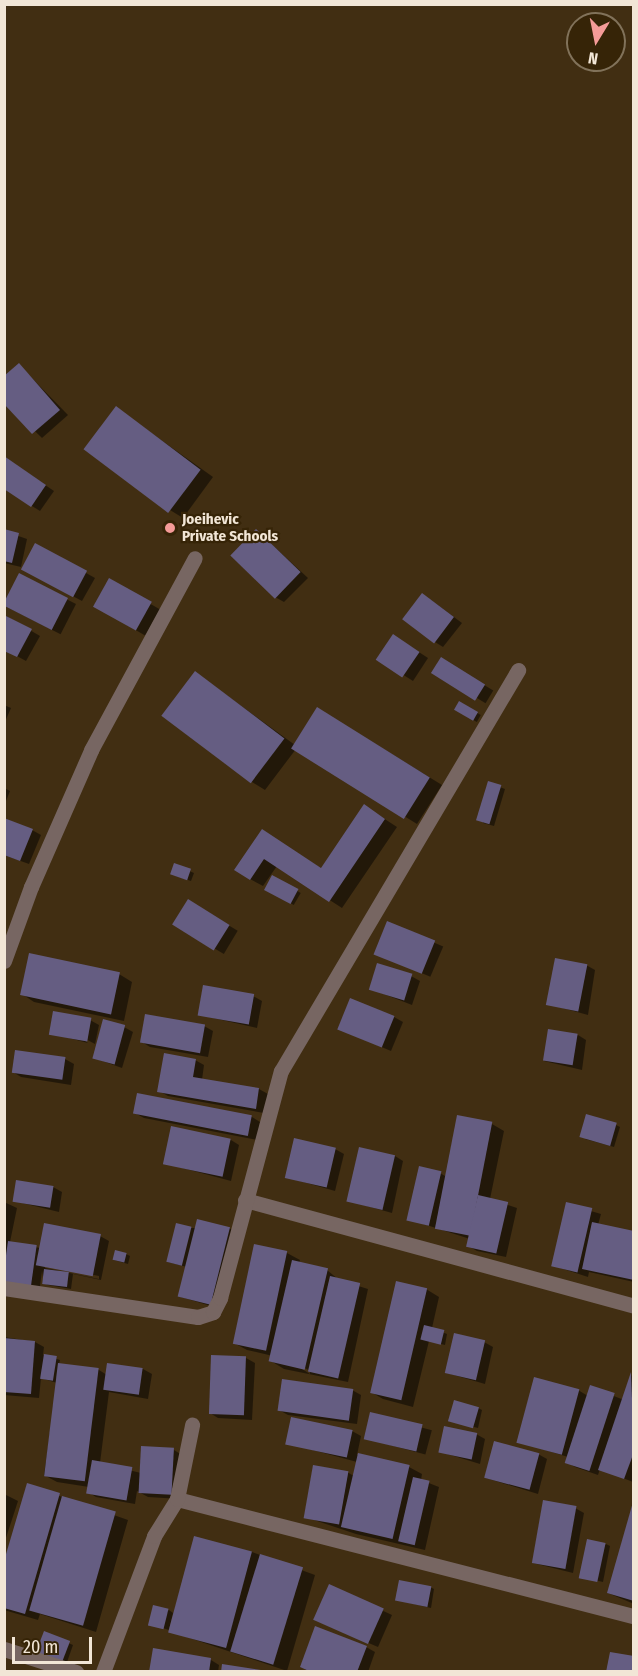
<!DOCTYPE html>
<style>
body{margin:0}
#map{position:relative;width:638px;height:1676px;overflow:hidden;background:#412e12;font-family:"Fira Sans Condensed",sans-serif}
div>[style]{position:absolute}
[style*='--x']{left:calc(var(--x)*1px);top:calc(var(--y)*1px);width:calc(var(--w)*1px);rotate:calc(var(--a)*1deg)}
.shadow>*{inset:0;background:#0007;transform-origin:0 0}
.building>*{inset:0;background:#655d82;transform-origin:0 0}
.minor>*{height:15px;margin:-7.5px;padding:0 7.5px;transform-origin:7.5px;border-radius:7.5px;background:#776662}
.dots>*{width:16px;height:16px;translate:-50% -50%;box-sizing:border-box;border:3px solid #362407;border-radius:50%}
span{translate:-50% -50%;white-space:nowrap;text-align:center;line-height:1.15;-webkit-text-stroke:4.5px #362407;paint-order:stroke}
.poi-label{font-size:15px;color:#f2e6d6;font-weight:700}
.left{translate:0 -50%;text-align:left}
.frame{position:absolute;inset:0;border:6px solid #f2e6d6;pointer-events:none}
.north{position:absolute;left:566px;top:12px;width:60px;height:60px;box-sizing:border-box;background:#362407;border:2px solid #81725a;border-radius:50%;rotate:190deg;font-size:16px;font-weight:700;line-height:24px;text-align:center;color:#f2e6d6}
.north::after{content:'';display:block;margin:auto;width:21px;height:27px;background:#f59b98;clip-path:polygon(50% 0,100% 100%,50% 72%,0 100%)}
.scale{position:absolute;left:12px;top:1637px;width:80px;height:27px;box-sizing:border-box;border:3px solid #f2e6d6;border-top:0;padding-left:8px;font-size:18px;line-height:21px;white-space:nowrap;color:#f2e6d6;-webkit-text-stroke:4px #362407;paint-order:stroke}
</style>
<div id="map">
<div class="shadow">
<i style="clip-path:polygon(19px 365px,68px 415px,42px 438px,4px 401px)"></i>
<i style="clip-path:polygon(116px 408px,213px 477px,183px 518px,170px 510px)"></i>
<i style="clip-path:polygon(4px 457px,54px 491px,40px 511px,32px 506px)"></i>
<i style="clip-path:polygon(256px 530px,308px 578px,284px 602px,275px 597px)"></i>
<i style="clip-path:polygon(4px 531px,27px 539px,21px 567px,4px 563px)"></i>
<i style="clip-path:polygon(36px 545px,95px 578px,82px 601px,31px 574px)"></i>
<i style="left:19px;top:575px;width:64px;height:34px;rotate:27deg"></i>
<i style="left:109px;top:580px;width:59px;height:30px;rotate:30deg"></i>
<i style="clip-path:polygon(431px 600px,462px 623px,443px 647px,435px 642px)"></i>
<i style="clip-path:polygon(6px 616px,40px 636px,26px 661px,4px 649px)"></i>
<i style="clip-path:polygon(402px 641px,428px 658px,413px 681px,378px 659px)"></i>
<i style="left:441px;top:659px;width:61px;height:15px;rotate:31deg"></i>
<i style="clip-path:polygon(196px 673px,295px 745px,330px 716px,442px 785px,417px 824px,296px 749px,265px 790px,252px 782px)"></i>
<i style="left:460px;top:703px;width:24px;height:8px;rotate:30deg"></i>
<i style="clip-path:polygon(4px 705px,11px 708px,4px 724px)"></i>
<i style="clip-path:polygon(489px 783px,505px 789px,494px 826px,483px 823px)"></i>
<i style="clip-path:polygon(4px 788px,10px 791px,4px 806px)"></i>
<i style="clip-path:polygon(377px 814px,397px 827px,342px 908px,277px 866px,263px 886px,250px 879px,263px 831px,322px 869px)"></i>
<i style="clip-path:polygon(32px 830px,41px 835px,29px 864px,4px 855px)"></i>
<i style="clip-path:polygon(175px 865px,194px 873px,191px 881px,176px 876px)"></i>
<i style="left:273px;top:877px;width:32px;height:14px;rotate:30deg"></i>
<i style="left:188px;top:901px;width:58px;height:27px;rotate:31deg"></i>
<i style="left:388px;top:923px;width:60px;height:33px;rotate:23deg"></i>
<i style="clip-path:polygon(586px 965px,595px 970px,588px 1015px,548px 1004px)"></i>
<i style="clip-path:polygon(119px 974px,132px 982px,124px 1021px,34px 1002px,22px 994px)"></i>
<i style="clip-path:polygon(411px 976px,420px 981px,412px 1005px,371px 989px)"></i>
<i style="clip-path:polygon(253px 996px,262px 1001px,257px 1028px,200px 1015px)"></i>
<i style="clip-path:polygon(394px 1017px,403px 1022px,391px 1051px,339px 1029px)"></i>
<i style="clip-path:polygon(90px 1020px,99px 1025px,95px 1044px,80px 1036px,88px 1043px,50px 1033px)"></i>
<i style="clip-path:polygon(204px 1026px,213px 1031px,208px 1057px,150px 1047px,142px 1042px)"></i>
<i style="clip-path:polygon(124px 1027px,133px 1032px,122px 1068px,94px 1058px)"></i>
<i style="clip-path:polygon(578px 1035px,586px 1040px,582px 1070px,544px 1061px)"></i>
<i style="clip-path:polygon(65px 1059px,74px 1064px,71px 1085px,21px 1077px,13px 1072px)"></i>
<i style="clip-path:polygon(195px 1060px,204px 1065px,202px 1080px,259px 1089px,268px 1094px,264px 1113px,168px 1096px,159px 1091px)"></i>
<i style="clip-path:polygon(135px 1113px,252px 1117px,260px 1122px,257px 1140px,144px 1118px)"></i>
<i style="clip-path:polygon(492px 1124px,504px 1131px,490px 1199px,517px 1208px,506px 1257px,477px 1251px,468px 1246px,470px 1239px,408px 1219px,440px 1173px,445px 1176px)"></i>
<i style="clip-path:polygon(616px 1125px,620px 1127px,614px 1147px,585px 1139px)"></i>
<i style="clip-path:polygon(231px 1140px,239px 1145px,231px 1181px,164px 1163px)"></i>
<i style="clip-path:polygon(335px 1149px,344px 1154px,335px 1191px,286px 1177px)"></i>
<i style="clip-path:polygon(395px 1156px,403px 1161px,392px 1213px,349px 1201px)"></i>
<i style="clip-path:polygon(53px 1187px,62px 1192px,59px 1212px,14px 1201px)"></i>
<i style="clip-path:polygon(evenodd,4px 1202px,17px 1208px,10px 1242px,40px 1248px,100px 1236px,109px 1241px,101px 1280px,73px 1274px,71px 1289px,48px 1285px,44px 1283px,42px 1271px,39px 1294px,4px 1286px,4px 1202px,45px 1265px,99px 1276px,99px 1279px,45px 1268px,45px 1265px)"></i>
<i style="clip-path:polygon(567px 1204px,601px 1214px,598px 1225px,634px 1232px,634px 1282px,589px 1272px,588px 1277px,554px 1266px)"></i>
<i style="clip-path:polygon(191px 1228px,229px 1228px,238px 1233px,221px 1309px,181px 1297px,187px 1267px,168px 1262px)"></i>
<i style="clip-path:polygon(evenodd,255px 1246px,287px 1253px,300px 1260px,299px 1264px,327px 1270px,339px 1280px,368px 1289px,348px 1382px,284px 1369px,271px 1361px,273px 1356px,247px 1350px,234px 1343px,255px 1246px,300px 1365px,310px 1371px,310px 1374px,299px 1367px,300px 1365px)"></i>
<i style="clip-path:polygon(126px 1254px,130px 1256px,128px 1264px,114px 1260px)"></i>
<i style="clip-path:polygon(426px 1289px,439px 1297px,432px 1328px,447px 1334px,445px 1345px,429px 1341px,413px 1407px,383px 1399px,371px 1392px)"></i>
<i style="clip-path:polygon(4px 1337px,35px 1342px,44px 1347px,43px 1355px,60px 1360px,59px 1364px,99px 1370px,107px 1375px,143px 1369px,152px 1374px,148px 1399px,109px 1392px,100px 1463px,141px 1473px,174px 1450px,182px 1455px,180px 1499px,148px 1497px,137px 1491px,135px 1504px,96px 1497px,88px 1492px,89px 1487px,57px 1482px,44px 1475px,57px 1383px,41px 1378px,39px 1398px,4px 1395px)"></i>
<i style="clip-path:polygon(484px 1342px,493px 1347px,485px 1384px,447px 1373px)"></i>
<i style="clip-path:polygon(246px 1358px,255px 1363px,252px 1420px,218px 1418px,210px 1413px)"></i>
<i style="clip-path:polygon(632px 1374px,633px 1482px,600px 1469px,598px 1475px,575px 1467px,566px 1462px,568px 1457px,519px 1442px,578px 1390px,588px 1396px,591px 1387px,624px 1400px)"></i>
<i style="clip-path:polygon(352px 1390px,361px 1395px,357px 1424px,288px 1415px,279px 1410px)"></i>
<i style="clip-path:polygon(478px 1408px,482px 1410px,478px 1428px,455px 1422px)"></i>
<i style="left:371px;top:1414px;width:63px;height:25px;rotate:15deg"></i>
<i style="clip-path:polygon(352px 1431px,361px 1436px,357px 1455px,409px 1467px,422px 1474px,421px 1480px,439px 1487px,425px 1550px,356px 1534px,305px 1517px,347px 1472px,354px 1476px,357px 1462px,287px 1443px)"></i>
<i style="clip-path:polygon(476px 1434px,485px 1439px,480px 1464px,441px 1452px)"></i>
<i style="clip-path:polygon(538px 1454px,547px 1459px,538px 1494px,486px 1478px)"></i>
<i style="clip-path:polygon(28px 1485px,128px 1520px,96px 1632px,40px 1614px,38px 1620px,4px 1610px,4px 1566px)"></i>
<i style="clip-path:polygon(4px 1494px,18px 1501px,4px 1544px)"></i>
<i style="clip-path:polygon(634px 1505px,634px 1604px,608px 1593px)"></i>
<i style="clip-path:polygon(575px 1508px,584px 1513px,573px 1573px,533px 1563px)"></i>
<i style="clip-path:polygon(195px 1538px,252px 1552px,315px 1575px,287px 1671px,172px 1632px)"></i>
<i style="clip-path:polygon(606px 1544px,610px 1546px,603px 1582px,582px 1577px)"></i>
<i style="clip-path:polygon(330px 1586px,392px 1615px,378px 1647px,324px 1624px)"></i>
<i style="clip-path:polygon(430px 1587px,434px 1589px,431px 1608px,397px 1600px)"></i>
<i style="clip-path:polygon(169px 1610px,173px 1613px,169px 1630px,150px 1624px)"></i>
<i style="clip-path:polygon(45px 1633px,73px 1645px,66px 1665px)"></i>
<i style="clip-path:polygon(366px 1647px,375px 1652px,368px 1672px,310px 1672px,301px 1667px)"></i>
<i style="clip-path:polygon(211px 1660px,219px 1665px,218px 1672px,151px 1672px)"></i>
</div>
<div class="building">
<i style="clip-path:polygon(19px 363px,60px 410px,32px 434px,4px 404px,4px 376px)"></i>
<i style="left:116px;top:406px;width:106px;height:54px;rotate:37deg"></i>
<i style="clip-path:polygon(4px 456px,46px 485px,31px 507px,4px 489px)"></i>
<i style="clip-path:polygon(4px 529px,19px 533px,12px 563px,4px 561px)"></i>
<i style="left:256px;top:529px;width:62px;height:37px;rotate:44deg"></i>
<i style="left:35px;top:543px;width:59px;height:30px;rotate:28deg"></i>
<i style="left:19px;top:573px;width:55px;height:36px;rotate:27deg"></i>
<i style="left:109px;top:578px;width:49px;height:33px;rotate:29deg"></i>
<i style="left:422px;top:593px;width:40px;height:33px;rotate:37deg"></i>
<i style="clip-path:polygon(4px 615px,32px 629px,17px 657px,4px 651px)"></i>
<i style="left:393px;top:634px;width:32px;height:31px;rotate:34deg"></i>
<i style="left:441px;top:657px;width:52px;height:19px;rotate:32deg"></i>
<i style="left:195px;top:671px;width:112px;height:56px;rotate:37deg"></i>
<i style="left:459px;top:701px;width:22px;height:10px;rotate:30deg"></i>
<i style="left:317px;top:707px;width:133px;height:49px;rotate:32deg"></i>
<i style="left:488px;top:781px;width:14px;height:41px;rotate:17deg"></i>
<i style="clip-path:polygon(364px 804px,385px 819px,329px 902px,264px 859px,250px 880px,234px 870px,262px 829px,321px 868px)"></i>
<i style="clip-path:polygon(4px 818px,33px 829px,20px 861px,4px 855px)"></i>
<i style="left:174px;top:863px;width:18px;height:12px;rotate:19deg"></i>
<i style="left:272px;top:875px;width:30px;height:17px;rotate:28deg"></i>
<i style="left:188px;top:899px;width:49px;height:30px;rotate:32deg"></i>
<i style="left:387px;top:921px;width:52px;height:36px;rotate:22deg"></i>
<i style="left:29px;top:953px;width:93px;height:43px;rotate:12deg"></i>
<i style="left:555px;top:958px;width:33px;height:48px;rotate:11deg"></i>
<i style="left:377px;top:963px;width:37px;height:28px;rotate:17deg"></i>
<i style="left:203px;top:985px;width:52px;height:31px;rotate:10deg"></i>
<i style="left:350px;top:998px;width:48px;height:34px;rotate:22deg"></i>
<i style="left:53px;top:1011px;width:39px;height:24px;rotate:10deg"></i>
<i style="left:145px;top:1014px;width:61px;height:29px;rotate:10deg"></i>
<i style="left:103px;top:1019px;width:23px;height:41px;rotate:15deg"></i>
<i style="left:548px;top:1029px;width:30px;height:32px;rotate:9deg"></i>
<i style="left:15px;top:1050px;width:51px;height:23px;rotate:8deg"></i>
<i style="clip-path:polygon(164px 1053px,196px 1059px,193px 1077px,259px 1088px,256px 1109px,157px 1092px)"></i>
<i style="left:137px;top:1093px;width:117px;height:21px;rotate:11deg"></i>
<i style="left:586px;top:1114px;width:32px;height:24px;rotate:16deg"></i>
<i style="left:457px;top:1115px;width:36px;height:116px;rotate:11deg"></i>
<i style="left:171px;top:1126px;width:61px;height:39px;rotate:12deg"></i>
<i style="left:294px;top:1138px;width:43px;height:41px;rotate:13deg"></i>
<i style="left:359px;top:1147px;width:37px;height:56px;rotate:13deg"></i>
<i style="left:419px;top:1166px;width:23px;height:56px;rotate:13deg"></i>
<i style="left:16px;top:1180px;width:38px;height:22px;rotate:9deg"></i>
<i style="left:478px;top:1195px;width:31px;height:53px;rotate:13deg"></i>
<i style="left:566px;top:1202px;width:27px;height:66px;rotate:13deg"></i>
<i style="left:197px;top:1219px;width:34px;height:80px;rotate:14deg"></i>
<i style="clip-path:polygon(592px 1222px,634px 1231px,634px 1280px,582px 1269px)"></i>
<i style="left:44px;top:1223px;width:58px;height:43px;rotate:11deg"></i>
<i style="left:176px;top:1223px;width:16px;height:40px;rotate:14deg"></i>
<i style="left:8px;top:1241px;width:29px;height:45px;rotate:8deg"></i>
<i style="left:254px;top:1244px;width:34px;height:102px;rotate:12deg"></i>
<i style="left:115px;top:1250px;width:12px;height:10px;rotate:14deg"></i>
<i style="left:292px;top:1260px;width:37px;height:104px;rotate:13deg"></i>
<i style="left:44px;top:1269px;width:25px;height:15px;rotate:7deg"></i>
<i style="left:330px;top:1276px;width:31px;height:98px;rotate:13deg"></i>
<i style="left:396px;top:1281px;width:32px;height:115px;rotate:13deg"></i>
<i style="left:424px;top:1325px;width:21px;height:15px;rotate:14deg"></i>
<i style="left:454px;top:1333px;width:32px;height:41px;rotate:13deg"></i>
<i style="clip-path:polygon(4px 1338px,35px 1341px,31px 1394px,4px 1392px)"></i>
<i style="left:44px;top:1354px;width:13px;height:25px;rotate:9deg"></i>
<i style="left:211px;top:1355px;width:35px;height:59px;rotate:2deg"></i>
<i style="left:58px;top:1363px;width:41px;height:114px;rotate:7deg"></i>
<i style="left:107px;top:1363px;width:36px;height:27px;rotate:8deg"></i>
<i style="clip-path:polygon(631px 1372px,634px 1452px,624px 1479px,598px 1470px)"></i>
<i style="left:534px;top:1377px;width:47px;height:68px;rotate:15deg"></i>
<i style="left:282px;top:1379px;width:72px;height:32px;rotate:8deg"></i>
<i style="left:590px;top:1385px;width:26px;height:82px;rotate:18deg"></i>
<i style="left:454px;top:1400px;width:26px;height:22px;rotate:16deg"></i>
<i style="left:370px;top:1412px;width:54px;height:28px;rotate:13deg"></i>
<i style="left:291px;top:1417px;width:63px;height:28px;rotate:12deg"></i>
<i style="left:444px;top:1426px;width:34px;height:27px;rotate:12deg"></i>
<i style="left:494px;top:1441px;width:47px;height:38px;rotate:15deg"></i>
<i style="left:141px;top:1446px;width:33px;height:47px;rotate:3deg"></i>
<i style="left:358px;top:1453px;width:53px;height:76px;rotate:13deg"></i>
<i style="left:92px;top:1460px;width:41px;height:34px;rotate:10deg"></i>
<i style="left:313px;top:1465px;width:36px;height:54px;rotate:10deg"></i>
<i style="left:413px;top:1477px;width:17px;height:66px;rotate:13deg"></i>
<i style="clip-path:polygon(27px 1483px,60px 1493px,25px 1614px,4px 1608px,4px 1561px)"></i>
<i style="left:62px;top:1496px;width:56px;height:119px;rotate:16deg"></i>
<i style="left:543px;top:1500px;width:34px;height:64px;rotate:10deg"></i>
<i style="clip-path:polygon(633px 1502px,634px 1502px,634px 1601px,607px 1593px)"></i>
<i style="left:194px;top:1536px;width:60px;height:100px;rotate:15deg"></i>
<i style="left:587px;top:1539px;width:19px;height:40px;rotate:12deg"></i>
<i style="left:260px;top:1554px;width:45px;height:102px;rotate:17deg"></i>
<i style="left:399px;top:1580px;width:33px;height:21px;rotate:11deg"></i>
<i style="left:329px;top:1584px;width:60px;height:39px;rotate:24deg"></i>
<i style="left:153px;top:1605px;width:16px;height:21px;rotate:14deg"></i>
<i style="clip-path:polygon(315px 1626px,367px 1646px,357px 1672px,311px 1672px,300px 1667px)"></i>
<i style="left:44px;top:1631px;width:28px;height:24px;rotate:21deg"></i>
<i style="clip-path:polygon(153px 1648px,211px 1658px,209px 1672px,149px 1672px)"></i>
<i style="clip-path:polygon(610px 1652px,634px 1656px,634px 1672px,606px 1672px)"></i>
<i style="clip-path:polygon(222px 1664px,261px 1670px,261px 1672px,221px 1672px)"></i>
</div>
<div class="minor">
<i style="--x:4;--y:961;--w:79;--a:-70"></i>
<i style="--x:31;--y:887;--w:150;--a:-66.3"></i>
<i style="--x:91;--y:750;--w:218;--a:-61.6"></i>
<i style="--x:245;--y:1200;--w:403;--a:15.2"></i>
<i style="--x:4;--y:1288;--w:196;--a:8.5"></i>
<i style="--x:198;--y:1317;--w:16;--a:-18"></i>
<i style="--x:213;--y:1312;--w:16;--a:-63"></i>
<i style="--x:220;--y:1298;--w:235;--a:-75"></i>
<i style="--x:281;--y:1071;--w:466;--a:-59.4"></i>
<i style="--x:177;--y:1499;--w:472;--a:14.4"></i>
<i style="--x:4;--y:1649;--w:76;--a:17.7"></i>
<i style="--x:103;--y:1672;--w:145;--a:-69.4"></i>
<i style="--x:154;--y:1536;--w:44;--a:-58.1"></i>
<i style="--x:177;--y:1499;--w:76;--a:-78.5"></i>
</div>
<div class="dots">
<i style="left:170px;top:528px;background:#f59b98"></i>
</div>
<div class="poi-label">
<span class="left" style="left:182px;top:528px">Joeihevic<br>Private Schools</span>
</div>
<div class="frame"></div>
<div class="north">N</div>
<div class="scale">20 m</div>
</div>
